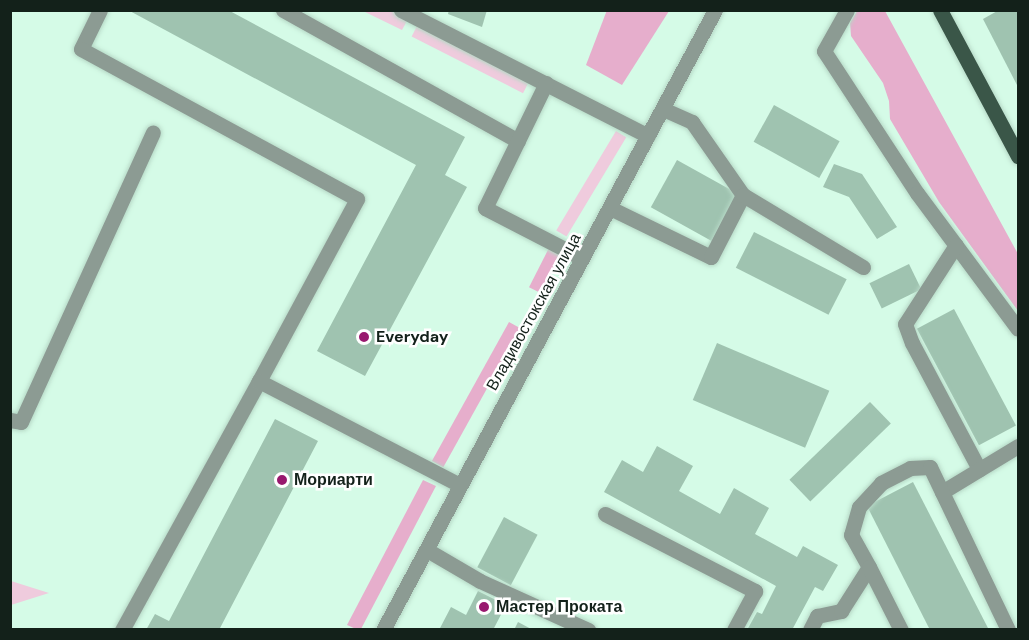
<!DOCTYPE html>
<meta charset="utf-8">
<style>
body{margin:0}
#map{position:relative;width:1029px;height:640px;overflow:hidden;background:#d5fbe7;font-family:"DM Sans",sans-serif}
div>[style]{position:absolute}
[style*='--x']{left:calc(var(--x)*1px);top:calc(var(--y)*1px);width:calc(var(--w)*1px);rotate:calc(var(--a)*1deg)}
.green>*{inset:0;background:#efcbdd;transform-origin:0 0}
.forest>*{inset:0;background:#e6aecc;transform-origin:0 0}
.building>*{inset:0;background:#9fc3b0;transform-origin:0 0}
.roads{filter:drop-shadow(0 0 2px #b6d8c6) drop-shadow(0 0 2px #b6d8c6)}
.minor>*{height:15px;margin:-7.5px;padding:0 7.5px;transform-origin:7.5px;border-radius:7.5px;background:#8c9b93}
.major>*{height:15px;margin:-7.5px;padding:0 7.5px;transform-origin:7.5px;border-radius:7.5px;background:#3a5648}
.dots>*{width:16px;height:16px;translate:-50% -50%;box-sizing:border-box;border:3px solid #fff;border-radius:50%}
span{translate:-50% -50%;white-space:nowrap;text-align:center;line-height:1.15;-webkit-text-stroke:5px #fff;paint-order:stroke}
.street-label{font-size:16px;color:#13211a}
.poi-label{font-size:16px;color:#13211a;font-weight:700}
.left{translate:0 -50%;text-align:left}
.frame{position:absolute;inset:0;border:12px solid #13211a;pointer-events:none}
</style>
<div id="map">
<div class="green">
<i style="clip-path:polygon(363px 11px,391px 11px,408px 19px,402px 30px)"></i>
<i style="left:418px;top:24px;width:125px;height:14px;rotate:27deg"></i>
<i style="left:616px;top:131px;width:12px;height:116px;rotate:31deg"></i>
<i style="clip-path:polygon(10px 581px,11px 581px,49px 593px,11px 605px)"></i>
</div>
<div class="forest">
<i style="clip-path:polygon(607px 10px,669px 11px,622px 85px,586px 65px)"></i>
<i style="clip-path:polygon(857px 11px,885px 11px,1018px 254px,1018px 311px,939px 202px,890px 119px,889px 101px,883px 83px,851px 36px,850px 23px)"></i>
<i style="left:549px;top:248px;width:13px;height:44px;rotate:27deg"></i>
<i style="left:509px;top:322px;width:13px;height:159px;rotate:29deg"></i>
<i style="clip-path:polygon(423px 480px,436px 486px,361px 629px,356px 629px,347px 625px)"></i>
</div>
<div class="building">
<i style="clip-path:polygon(128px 10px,228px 10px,465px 137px,445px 175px,467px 187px,365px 376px,317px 351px,416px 165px)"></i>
<i style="clip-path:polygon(449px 10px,487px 10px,482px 27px,448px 14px)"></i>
<i style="clip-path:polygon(999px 10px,1018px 10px,1018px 87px,983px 19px)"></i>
<i style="left:774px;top:105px;width:75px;height:42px;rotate:29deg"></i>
<i style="left:677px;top:160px;width:70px;height:54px;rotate:29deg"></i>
<i style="clip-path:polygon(834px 164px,862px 174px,897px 227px,877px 239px,849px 197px,823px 187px)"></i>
<i style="left:754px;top:232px;width:104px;height:40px;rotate:27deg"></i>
<i style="left:909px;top:264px;width:28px;height:44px;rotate:64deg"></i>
<i style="left:954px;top:309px;width:132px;height:42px;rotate:62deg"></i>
<i style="left:717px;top:343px;width:122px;height:62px;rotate:23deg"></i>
<i style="left:870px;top:402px;width:30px;height:112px;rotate:46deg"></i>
<i style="clip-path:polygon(275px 419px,318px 441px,219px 630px,146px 630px,155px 614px,169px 621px)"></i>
<i style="clip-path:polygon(657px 446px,693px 466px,679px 491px,720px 514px,734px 488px,769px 508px,755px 534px,797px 557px,803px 546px,838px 565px,823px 591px,815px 587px,792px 630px,747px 630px,757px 612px,762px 614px,776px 586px,604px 492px,622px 460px,643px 472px)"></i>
<i style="clip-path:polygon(913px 482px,989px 630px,930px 630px,867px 506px)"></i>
<i style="left:504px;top:517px;width:38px;height:57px;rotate:28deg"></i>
<i style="clip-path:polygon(478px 591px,506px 605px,493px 630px,439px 630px,451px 607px,466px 615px)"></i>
<i style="clip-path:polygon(518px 622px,533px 630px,514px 630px)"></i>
</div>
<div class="roads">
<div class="minor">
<i style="--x:100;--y:10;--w:43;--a:116"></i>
<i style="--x:81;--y:49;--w:314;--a:28.5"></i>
<i style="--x:357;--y:199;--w:207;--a:118.3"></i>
<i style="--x:283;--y:10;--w:269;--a:29.1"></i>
<i style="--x:401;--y:10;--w:277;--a:27"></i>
<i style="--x:847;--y:10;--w:47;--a:119.3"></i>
<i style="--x:824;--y:51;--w:170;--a:56.8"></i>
<i style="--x:917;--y:193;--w:169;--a:53.4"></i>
<i style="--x:546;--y:83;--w:139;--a:116"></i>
<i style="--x:485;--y:208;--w:109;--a:27.3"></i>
<i style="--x:663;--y:109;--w:32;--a:24"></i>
<i style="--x:692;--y:122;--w:89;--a:55.1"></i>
<i style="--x:610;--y:208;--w:112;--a:25.9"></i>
<i style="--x:711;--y:257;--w:70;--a:-62.7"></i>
<i style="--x:743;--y:195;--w:140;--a:31"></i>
<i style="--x:956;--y:245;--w:94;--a:122.8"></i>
<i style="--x:905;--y:324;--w:20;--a:70"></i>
<i style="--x:912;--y:343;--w:143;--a:62"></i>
<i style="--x:10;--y:420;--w:11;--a:10"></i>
<i style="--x:21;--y:422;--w:318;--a:-65.5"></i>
<i style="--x:942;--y:492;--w:89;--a:-31.2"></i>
<i style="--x:605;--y:514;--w:169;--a:27.2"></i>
<i style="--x:755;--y:591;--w:44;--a:118.3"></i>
<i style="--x:427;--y:550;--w:61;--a:30.3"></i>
<i style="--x:480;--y:581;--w:119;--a:24.4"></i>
<i style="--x:869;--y:567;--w:37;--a:-119"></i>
<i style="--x:851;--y:535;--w:29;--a:-74"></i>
<i style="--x:859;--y:507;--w:33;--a:-47"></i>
<i style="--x:881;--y:483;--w:33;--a:-27"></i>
<i style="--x:910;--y:468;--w:20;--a:-3"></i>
<i style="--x:930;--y:467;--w:181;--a:64.4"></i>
<i style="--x:122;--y:630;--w:284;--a:-61.2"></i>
<i style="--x:259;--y:381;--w:226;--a:27.4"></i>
<i style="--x:383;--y:630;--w:703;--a:-61.83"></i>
<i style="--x:810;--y:630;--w:16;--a:-63"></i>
<i style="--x:817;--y:616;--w:25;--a:-12"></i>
<i style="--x:841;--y:611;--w:52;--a:-57.5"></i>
<i style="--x:869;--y:567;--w:71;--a:63.1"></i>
</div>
<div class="major">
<i style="--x:940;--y:10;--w:166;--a:61.9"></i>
</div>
</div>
<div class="dots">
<i style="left:364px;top:337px;background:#98186e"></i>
<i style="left:282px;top:480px;background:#98186e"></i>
<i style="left:484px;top:607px;background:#98186e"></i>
</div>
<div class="street-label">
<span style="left:534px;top:312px;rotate:-61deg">Владивостокская улица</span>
</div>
<div class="poi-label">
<span class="left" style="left:376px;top:337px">Everyday</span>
<span class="left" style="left:294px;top:480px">Мориарти</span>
<span class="left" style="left:496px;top:607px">Мастер Проката</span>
</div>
<div class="frame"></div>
</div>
